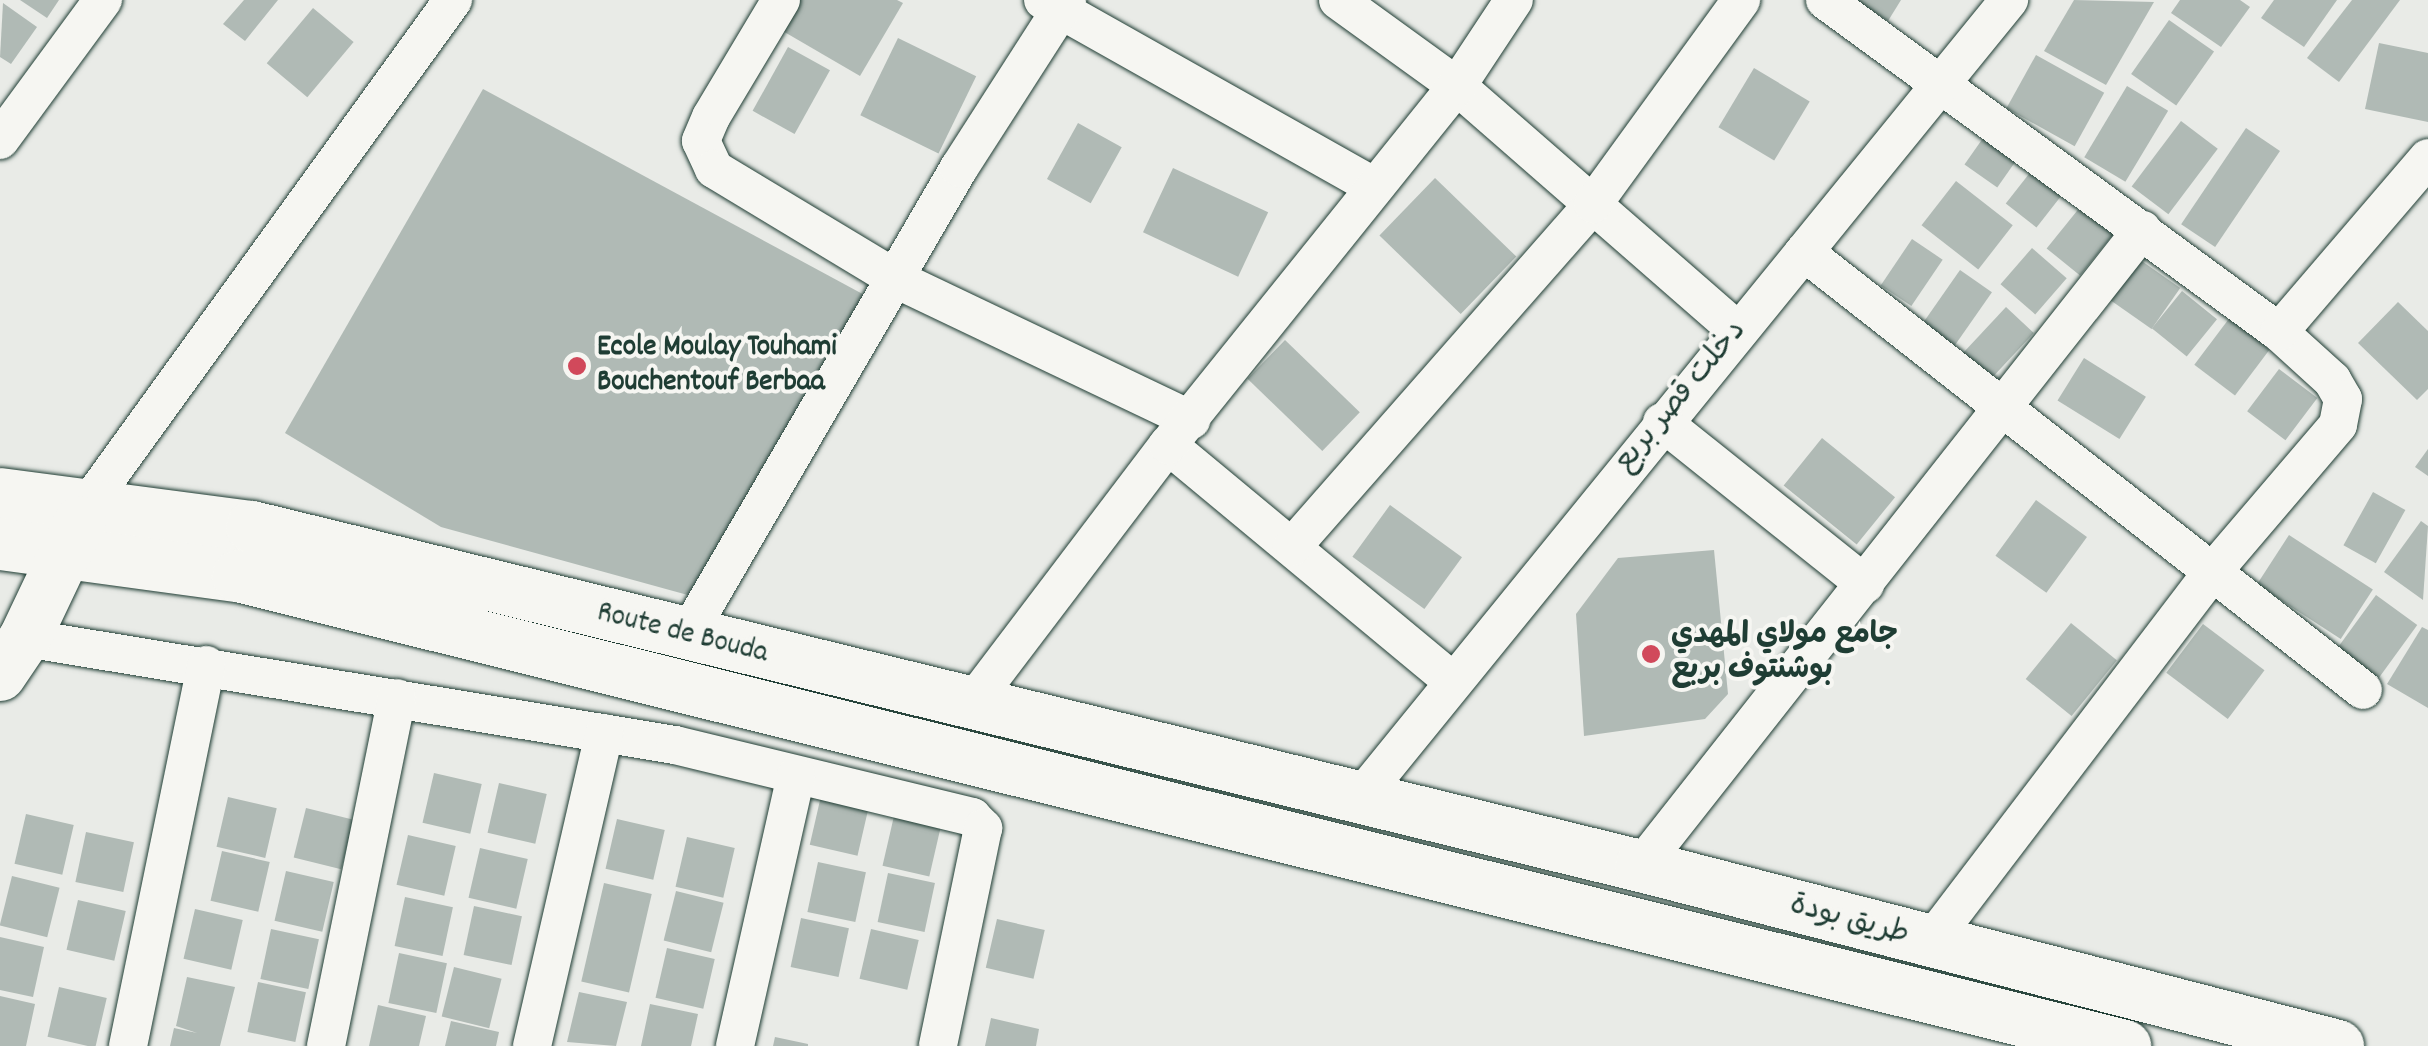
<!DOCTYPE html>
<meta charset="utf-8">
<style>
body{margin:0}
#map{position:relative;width:2428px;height:1046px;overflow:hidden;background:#e9ebe7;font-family:Dekko,"Playpen Sans Arabic",sans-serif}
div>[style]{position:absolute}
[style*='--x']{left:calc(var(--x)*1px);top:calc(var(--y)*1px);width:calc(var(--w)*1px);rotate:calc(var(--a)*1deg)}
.building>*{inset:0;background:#b0bab5;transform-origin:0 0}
.roads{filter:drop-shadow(0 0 2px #1f3d34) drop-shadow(0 0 2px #1f3d34)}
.street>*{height:38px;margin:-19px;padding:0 19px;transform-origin:19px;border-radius:19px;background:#f6f6f2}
.secondary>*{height:52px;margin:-26px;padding:0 26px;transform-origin:26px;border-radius:26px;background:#f6f6f2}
.dots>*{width:28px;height:28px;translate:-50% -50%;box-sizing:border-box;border:5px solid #f6f6f2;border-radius:50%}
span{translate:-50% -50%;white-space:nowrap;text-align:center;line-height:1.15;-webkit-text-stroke:8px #f6f6f2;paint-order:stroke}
.poi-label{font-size:30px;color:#1f3d34;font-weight:700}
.left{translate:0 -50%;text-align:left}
.street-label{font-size:30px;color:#1f3d34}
</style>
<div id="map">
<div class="building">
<i style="clip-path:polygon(20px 0,59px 0,47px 18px)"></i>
<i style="clip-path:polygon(244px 0,278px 0,245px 41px,223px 24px)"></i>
<i style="clip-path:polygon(798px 0,897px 0,903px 3px,860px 76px,781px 30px)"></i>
<i style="clip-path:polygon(1855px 0,1901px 0,1888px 21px)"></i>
<i style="clip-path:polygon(2074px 0,2154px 2px,2106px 85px,2044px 51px)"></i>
<i style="clip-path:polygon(2180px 0,2240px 0,2250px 7px,2221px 47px,2171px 13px)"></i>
<i style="clip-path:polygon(2274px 0,2337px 0,2304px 47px,2261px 18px)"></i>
<i style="clip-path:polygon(2352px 0,2400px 0,2339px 82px,2307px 58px)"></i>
<i style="clip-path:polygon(3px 3px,37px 27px,11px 64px,0 57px)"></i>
<i style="left:313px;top:8px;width:53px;height:72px;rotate:40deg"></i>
<i style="left:2169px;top:20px;width:55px;height:66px;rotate:35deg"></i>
<i style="left:898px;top:38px;width:87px;height:86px;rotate:26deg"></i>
<i style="clip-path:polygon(2379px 43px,2428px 53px,2428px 122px,2365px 109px)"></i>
<i style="left:788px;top:47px;width:48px;height:73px;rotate:29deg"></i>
<i style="left:2036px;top:55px;width:78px;height:61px;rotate:29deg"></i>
<i style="left:1754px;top:68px;width:65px;height:69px;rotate:31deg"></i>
<i style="left:2127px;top:86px;width:48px;height:83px;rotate:31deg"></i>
<i style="clip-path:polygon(483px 89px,870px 298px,695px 597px,441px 527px,285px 433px)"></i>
<i style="left:2181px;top:121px;width:46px;height:82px;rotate:37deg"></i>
<i style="left:1078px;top:123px;width:50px;height:64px;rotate:29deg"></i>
<i style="left:2246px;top:128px;width:41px;height:116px;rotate:34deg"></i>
<i style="left:1988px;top:131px;width:40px;height:41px;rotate:35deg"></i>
<i style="left:2039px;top:161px;width:39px;height:54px;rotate:38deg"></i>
<i style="left:1173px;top:168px;width:105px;height:71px;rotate:25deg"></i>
<i style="left:1435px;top:178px;width:113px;height:80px;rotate:44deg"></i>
<i style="left:1956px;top:181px;width:72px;height:56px;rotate:38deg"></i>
<i style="left:2085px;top:201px;width:43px;height:61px;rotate:39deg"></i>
<i style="left:1912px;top:239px;width:37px;height:56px;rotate:34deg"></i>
<i style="left:2032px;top:248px;width:46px;height:48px;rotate:41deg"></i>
<i style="left:2136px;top:257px;width:54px;height:50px;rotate:35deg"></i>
<i style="left:1960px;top:270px;width:39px;height:67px;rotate:35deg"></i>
<i style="left:2182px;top:291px;width:45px;height:48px;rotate:39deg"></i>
<i style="clip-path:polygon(2398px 302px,2428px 331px,2428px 389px,2417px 400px,2358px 343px)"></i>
<i style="left:2006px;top:307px;width:38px;height:64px;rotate:43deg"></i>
<i style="left:2231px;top:316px;width:51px;height:61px;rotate:37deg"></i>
<i style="left:1285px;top:340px;width:104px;height:54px;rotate:44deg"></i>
<i style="left:2084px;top:358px;width:73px;height:50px;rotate:32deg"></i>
<i style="left:2279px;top:369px;width:48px;height:53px;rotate:37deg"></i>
<i style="left:1822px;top:438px;width:94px;height:61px;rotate:39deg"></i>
<i style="clip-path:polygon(2428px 449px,2428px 476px,2415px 467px)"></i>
<i style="left:2373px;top:492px;width:37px;height:61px;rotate:29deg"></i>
<i style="left:2036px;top:500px;width:63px;height:69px;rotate:36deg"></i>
<i style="left:1390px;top:505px;width:89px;height:64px;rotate:36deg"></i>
<i style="clip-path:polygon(2421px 521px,2428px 526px,2423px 600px,2384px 572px)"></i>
<i style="left:2289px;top:535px;width:100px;height:59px;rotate:33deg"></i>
<i style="clip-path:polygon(1714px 550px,1728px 694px,1705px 719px,1584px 736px,1576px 614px,1618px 558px)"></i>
<i style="left:2376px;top:595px;width:51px;height:68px;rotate:36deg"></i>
<i style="left:2071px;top:623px;width:59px;height:72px;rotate:39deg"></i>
<i style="left:2203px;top:624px;width:77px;height:61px;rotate:37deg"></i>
<i style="clip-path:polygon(2422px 627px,2428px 630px,2428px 708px,2387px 684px)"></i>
<i style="left:434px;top:773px;width:49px;height:51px;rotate:13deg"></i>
<i style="left:499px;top:783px;width:49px;height:51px;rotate:13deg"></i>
<i style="left:821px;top:796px;width:49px;height:50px;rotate:13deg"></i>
<i style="left:228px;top:797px;width:50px;height:51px;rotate:13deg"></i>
<i style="left:306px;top:808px;width:49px;height:51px;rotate:14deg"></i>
<i style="left:26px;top:814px;width:49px;height:51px;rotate:13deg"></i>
<i style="left:894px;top:816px;width:48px;height:51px;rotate:13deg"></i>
<i style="left:617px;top:819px;width:49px;height:51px;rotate:13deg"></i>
<i style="left:86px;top:832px;width:49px;height:51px;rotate:12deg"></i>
<i style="left:408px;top:835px;width:49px;height:51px;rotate:13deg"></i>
<i style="left:687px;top:837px;width:49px;height:51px;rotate:13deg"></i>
<i style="left:480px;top:848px;width:49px;height:51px;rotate:13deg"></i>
<i style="left:222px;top:851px;width:49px;height:51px;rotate:13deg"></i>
<i style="left:818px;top:862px;width:49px;height:51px;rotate:12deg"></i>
<i style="left:286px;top:871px;width:49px;height:51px;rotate:13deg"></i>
<i style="left:888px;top:873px;width:48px;height:50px;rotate:12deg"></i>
<i style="left:12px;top:876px;width:49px;height:51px;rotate:14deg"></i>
<i style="left:604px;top:883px;width:49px;height:101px;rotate:13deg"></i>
<i style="left:676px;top:891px;width:49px;height:51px;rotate:14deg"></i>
<i style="left:405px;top:897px;width:49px;height:50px;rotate:12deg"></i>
<i style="left:78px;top:900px;width:49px;height:51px;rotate:13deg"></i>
<i style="left:474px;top:906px;width:49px;height:50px;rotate:12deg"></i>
<i style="left:195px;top:909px;width:49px;height:51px;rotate:13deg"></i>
<i style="left:801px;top:918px;width:49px;height:50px;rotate:12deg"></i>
<i style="left:997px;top:919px;width:49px;height:50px;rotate:13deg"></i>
<i style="left:271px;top:929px;width:49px;height:51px;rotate:12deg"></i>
<i style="left:871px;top:929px;width:49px;height:51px;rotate:13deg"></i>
<i style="clip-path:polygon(0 937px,44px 947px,33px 997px,0 990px)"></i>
<i style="left:667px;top:948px;width:49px;height:51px;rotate:13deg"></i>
<i style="left:399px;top:953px;width:49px;height:51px;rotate:12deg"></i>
<i style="left:454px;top:967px;width:49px;height:51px;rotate:14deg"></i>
<i style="clip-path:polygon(187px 977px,235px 987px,220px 1046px,170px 1046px,174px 1028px,197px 1033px,176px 1026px)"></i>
<i style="left:258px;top:982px;width:49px;height:51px;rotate:12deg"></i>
<i style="left:59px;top:987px;width:49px;height:51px;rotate:13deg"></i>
<i style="clip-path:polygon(579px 992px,627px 1002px,616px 1046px,567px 1042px)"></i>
<i style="clip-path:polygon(0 996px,35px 1004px,26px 1046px,0 1046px)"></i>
<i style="clip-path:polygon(650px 1004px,698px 1014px,691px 1046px,641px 1046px)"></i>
<i style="clip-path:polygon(378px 1005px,426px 1016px,419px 1046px,369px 1046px)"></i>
<i style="clip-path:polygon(991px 1018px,1039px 1029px,1036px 1046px,985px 1046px)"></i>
<i style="clip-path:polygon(451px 1021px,499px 1032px,496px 1046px,445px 1046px)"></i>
<i style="clip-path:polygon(775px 1037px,808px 1044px,808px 1046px,773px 1046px)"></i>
</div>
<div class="roads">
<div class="street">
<i style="--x:781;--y:0;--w:136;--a:120.9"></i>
<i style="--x:711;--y:117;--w:26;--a:113"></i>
<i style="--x:701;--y:141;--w:31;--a:65"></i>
<i style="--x:714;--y:169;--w:215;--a:31.1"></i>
<i style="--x:898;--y:280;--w:325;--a:25.5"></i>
<i style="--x:1043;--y:0;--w:381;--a:29.4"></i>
<i style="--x:1338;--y:0;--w:147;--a:35.9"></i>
<i style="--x:1457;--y:86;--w:371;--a:41.1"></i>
<i style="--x:1825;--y:0;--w:562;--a:36.18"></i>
<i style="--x:2279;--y:332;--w:72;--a:42.2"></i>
<i style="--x:2332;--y:380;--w:22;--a:60"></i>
<i style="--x:2343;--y:399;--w:26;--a:101"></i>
<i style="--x:2338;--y:425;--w:197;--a:130.5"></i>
<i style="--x:2210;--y:575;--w:462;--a:127.3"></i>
<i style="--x:0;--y:140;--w:174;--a:-53.7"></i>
<i style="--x:1804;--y:252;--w:710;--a:38.08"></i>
<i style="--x:2279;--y:332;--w:229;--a:-49.4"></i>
<i style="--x:1662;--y:422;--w:260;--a:38.6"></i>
<i style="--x:1168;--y:445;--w:368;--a:39.7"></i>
<i style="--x:89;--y:503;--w:621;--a:-54.11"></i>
<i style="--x:1292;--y:547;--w:456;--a:-48.7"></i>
<i style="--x:1593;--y:204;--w:252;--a:-54"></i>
<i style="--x:686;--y:637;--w:543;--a:-59.8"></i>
<i style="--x:959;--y:168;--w:200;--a:-57.3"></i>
<i style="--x:25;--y:638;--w:659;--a:9.35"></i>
<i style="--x:675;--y:745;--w:306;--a:13.6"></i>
<i style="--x:972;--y:817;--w:16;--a:45"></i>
<i style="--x:983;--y:828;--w:223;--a:101.7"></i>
<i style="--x:972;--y:703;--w:324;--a:-52.8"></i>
<i style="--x:1168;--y:445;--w:461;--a:-51.2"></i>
<i style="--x:1457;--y:86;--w:103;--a:-56.5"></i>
<i style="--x:1360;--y:798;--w:1029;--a:-50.88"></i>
<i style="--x:1641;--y:866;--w:810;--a:-51.77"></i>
<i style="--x:128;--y:1046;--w:389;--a:-78.4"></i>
<i style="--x:326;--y:1046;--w:355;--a:-78.5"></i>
<i style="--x:532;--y:1046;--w:321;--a:-77"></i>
<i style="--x:735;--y:1046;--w:277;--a:-77.3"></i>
</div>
<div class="secondary">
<i style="--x:0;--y:494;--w:254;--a:7.5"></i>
<i style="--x:252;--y:527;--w:1430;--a:13.72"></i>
<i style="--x:1641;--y:866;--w:720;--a:14.48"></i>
<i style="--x:0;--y:544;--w:240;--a:7.7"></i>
<i style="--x:238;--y:576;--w:1945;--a:13.99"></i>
<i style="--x:0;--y:675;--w:45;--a:-56"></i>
<i style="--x:25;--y:638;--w:128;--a:-64.6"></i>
</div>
</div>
<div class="dots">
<i style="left:577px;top:366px;background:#d1495b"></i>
<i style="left:1651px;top:654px;background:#d1495b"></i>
</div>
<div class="poi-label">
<span class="left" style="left:597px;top:366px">Ecole Moulay Touhami<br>Bouchentouf Berbaa</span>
<span class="left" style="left:1671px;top:654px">جامع مولاي المهدي<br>بوشنتوف بربع</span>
</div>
<div class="street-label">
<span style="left:1682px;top:398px;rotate:-50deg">دخلت قصر بربع</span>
<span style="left:682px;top:635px;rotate:14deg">Route de Bouda</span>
<span style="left:1849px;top:922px;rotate:15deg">طريق بودة</span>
</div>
</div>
